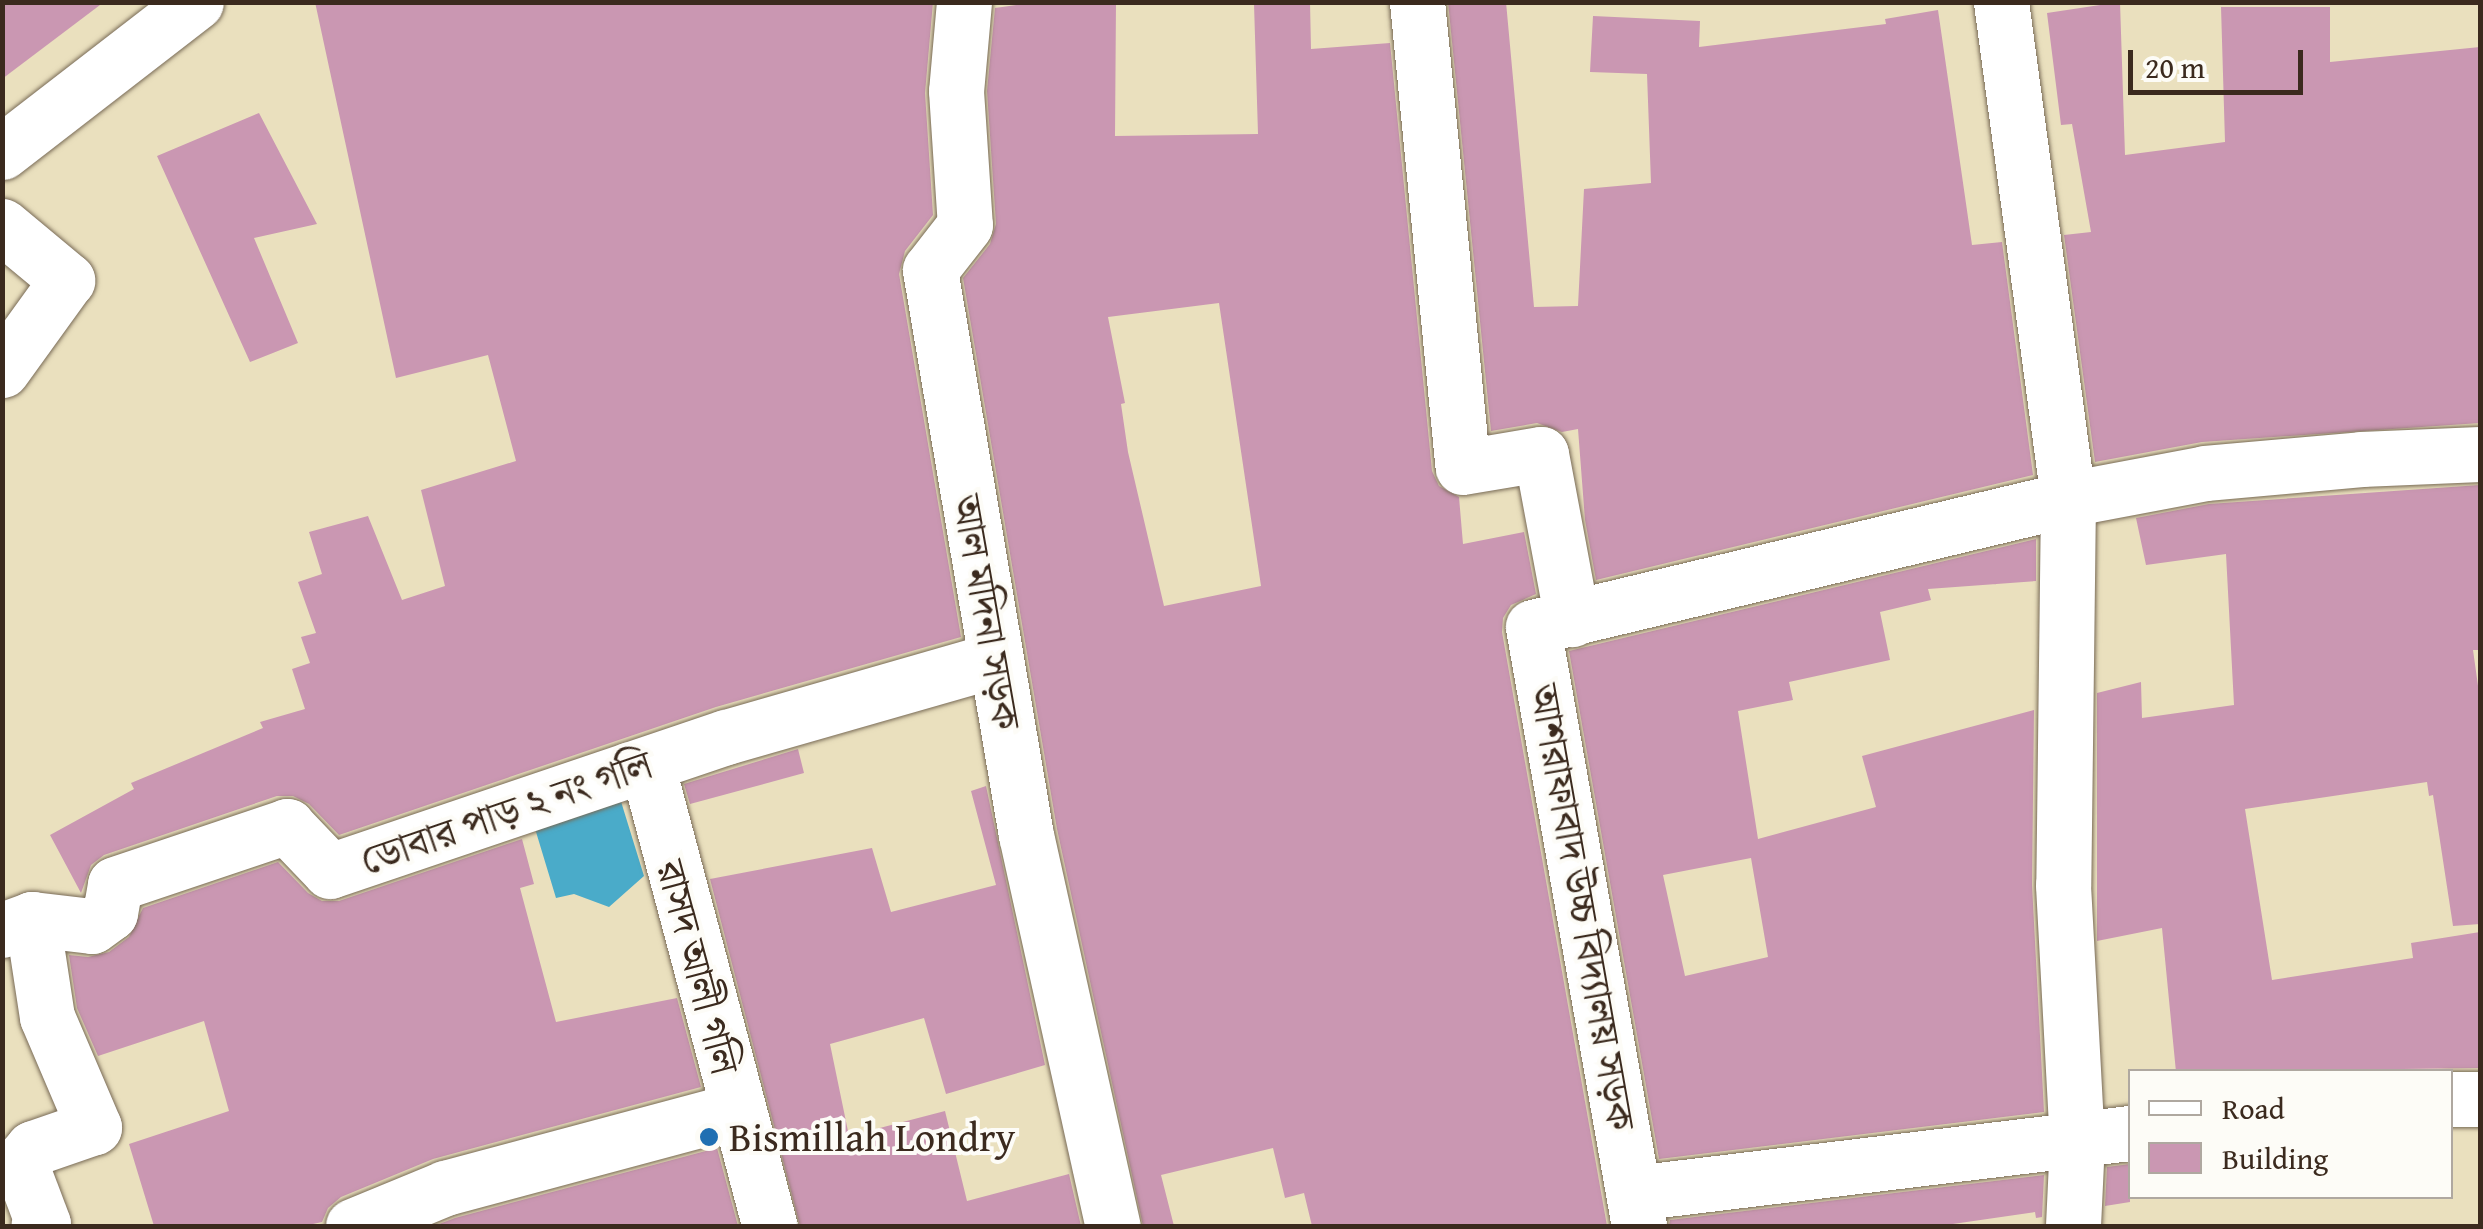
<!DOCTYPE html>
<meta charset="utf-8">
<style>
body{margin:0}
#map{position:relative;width:2483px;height:1229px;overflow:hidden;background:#eae0be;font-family:"Gentium Book Plus","Noto Serif Bengali",serif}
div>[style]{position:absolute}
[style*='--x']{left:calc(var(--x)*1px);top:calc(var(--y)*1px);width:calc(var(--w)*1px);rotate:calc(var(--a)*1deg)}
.water>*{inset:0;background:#4aabc9}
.building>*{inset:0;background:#ca97b2}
.roads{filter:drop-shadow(0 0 2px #786a56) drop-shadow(0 0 2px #786a56)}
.minor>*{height:55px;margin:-27.5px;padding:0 27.5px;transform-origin:27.5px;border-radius:27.5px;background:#fff}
.dots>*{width:28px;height:28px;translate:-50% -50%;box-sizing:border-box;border:5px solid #fdfcf7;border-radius:50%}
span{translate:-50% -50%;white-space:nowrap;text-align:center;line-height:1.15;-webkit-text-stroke:8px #fdfcf7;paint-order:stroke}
.street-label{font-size:40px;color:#3b2a1e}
.poi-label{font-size:40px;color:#3b2a1e}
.left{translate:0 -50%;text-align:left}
.frame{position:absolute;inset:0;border:5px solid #3b2a1e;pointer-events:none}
.legend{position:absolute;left:2128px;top:1069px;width:325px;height:130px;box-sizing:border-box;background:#fdfcf7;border:2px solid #afa8a0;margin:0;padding:12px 18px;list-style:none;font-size:30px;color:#3b2a1e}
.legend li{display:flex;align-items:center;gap:20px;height:50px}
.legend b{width:50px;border:2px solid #afa8a0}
.scale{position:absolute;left:2128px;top:50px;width:175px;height:45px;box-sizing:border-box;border:5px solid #3b2a1e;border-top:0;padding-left:12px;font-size:30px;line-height:35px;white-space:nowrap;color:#3b2a1e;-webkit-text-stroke:8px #fdfcf7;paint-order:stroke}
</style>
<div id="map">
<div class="water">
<i style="clip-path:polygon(619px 795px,644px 876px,609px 907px,574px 894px,556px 898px,533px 822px)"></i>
</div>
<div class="building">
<i style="clip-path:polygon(2px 2px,104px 2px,2px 79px)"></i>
<i style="clip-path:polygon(315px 2px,933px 2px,925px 93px,933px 215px,905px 251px,899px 274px,961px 637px,716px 707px,339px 835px,309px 804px,293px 796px,277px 796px,104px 855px,91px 865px,81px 893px,50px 835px,134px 789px,131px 783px,263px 728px,260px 722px,305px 709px,292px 669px,310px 663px,301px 637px,316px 633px,298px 582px,322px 574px,309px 532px,368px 516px,402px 600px,445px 586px,421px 490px,516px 461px,488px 355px,396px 378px)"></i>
<i style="clip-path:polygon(evenodd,1039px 2px,1116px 2px,1115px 136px,1258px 134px,1254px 4px,1310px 2px,1311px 49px,1390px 43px,1432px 471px,1439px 486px,1459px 497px,1463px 544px,1524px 532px,1536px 594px,1511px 605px,1503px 618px,1502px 632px,1607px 1226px,1312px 1226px,1304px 1193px,1285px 1198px,1273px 1148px,1161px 1175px,1174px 1226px,1143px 1226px,1057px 829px,963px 278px,990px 244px,996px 224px,987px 91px,995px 8px,1039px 2px,1219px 303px,1261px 586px,1164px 606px,1128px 452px,1121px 404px,1125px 403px,1108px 317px,1219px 303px)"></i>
<i style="clip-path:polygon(1448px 2px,1506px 2px,1534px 307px,1578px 306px,1584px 189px,1651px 183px,1647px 74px,1590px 72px,1593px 16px,1700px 21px,1699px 47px,1886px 24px,1885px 19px,1938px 10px,1972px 245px,2002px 242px,2033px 475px,1596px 580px,1585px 520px,1578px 429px,1562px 432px,1537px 423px,1491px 431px)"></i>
<i style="clip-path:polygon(2120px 2px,2125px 155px,2225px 142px,2221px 7px,2330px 7px,2330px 62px,2480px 47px,2480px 423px,2202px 442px,2095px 462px,2064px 235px,2091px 232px,2072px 124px,2061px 125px,2047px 13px)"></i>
<i style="clip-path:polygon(259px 113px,317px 224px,254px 238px,298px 343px,250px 362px,157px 156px)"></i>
<i style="clip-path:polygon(2480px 485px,2480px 650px,2473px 650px,2480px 700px,2480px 924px,2453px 926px,2433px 795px,2429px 796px,2427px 782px,2245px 809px,2272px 980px,2413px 958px,2411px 943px,2480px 932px,2480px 1068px,2176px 1072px,2162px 928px,2097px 941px,2097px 693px,2141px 682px,2142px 718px,2234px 705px,2226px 554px,2146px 565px,2136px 518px,2209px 504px)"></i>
<i style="clip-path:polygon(evenodd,2036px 539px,2036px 581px,1928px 589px,1931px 600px,1880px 612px,1890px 660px,1789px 682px,1793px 700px,1738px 711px,1758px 839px,1876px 807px,1862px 756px,2034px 710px,2032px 885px,2044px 1112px,1659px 1159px,1569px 651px,2036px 539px,1751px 858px,1768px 957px,1685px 976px,1663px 875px,1751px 858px)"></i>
<i style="clip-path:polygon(798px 749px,804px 773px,690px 804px,684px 784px)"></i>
<i style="clip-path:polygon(986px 786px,1045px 1065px,946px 1094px,924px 1018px,830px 1044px,849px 1136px,945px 1111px,967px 1201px,1069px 1174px,1081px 1226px,800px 1226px,710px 879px,872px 848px,891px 912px,996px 885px,971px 791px)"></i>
<i style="clip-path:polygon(522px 839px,534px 884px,520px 888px,556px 1022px,677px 998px,701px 1087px,433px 1159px,341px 1197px,328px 1208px,322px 1222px,304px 1226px,154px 1226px,129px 1144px,229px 1111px,204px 1021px,98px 1056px,77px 1008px,69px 955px,88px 957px,109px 952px,129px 937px,143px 908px,278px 862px,308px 893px,322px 901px,339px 901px)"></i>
<i style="clip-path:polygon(717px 1148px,738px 1226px,434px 1226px,455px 1218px)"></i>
<i style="clip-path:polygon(2130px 1164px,2130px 1202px,2105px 1206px,2107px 1167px)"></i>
<i style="clip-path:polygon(2044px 1175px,2042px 1217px,2036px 1218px,2035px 1212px,1939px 1226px,1669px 1226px,1670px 1220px)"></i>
</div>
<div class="roads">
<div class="minor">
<i style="--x:964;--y:2;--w:89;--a:95.1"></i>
<i style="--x:956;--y:91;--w:134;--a:86.2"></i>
<i style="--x:965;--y:225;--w:57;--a:127.9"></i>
<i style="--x:930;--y:270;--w:573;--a:80.36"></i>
<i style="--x:1026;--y:835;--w:401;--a:77.5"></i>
<i style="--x:1417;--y:2;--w:467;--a:84.4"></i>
<i style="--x:1463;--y:467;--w:79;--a:-9.5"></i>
<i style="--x:1541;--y:454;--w:168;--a:79.4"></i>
<i style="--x:2001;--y:2;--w:501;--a:82.32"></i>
<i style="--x:2068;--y:499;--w:386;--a:90.7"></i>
<i style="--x:2063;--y:885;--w:256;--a:86.9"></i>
<i style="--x:2077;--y:1141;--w:85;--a:92.7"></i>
<i style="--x:2;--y:152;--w:245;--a:-37.7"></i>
<i style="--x:2;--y:226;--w:85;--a:39.7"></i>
<i style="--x:67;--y:280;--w:111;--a:125.8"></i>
<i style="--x:647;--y:765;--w:477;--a:75.1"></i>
<i style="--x:32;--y:919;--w:99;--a:81.3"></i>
<i style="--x:47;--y:1017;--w:120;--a:66.9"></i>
<i style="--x:94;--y:1127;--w:65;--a:161"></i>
<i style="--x:33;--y:1148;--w:20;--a:131"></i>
<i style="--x:20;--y:1163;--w:65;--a:69.3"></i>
<i style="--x:43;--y:1224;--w:5;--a:158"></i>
<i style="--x:2;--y:930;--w:32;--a:-20"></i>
<i style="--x:32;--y:919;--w:60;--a:6.7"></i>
<i style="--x:92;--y:926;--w:22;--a:-36"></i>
<i style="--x:110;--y:913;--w:29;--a:-80"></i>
<i style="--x:115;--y:884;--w:182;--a:-18.6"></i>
<i style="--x:287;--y:826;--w:62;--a:46.3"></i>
<i style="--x:330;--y:871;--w:418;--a:-18.7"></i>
<i style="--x:726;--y:737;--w:279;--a:-16"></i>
<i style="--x:2450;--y:1099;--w:30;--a:0"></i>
<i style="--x:1634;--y:1193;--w:500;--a:-6.9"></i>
<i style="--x:353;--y:1226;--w:100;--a:-22.4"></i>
<i style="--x:445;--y:1188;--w:301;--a:-15"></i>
<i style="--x:1639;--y:1226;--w:608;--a:-100.04"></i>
<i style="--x:1533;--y:627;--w:550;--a:-13.46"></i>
<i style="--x:2068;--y:499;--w:139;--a:-10.7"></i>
<i style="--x:2205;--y:473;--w:157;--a:-5.1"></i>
<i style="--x:2361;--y:459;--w:119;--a:-2.4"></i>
</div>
</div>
<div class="dots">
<i style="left:709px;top:1137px;background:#1f6fb2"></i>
</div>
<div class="street-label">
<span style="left:987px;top:612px;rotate:80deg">আল মদিনা সড়ক</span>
<span style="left:506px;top:812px;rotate:-19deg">ডোবার পাড় ২ নং গলি</span>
<span style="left:1583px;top:907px;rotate:80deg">আশরাফাবাদ উচ্চ বিদ্যালয় সড়ক</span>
<span style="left:698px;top:967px;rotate:75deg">রাসদ আলী গলি</span>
</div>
<div class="poi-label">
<span class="left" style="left:729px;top:1137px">Bismillah Londry</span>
</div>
<div class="frame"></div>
<ul class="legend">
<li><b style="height:12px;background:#fff"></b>Road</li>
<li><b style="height:28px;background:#ca97b2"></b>Building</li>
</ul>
<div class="scale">20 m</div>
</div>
